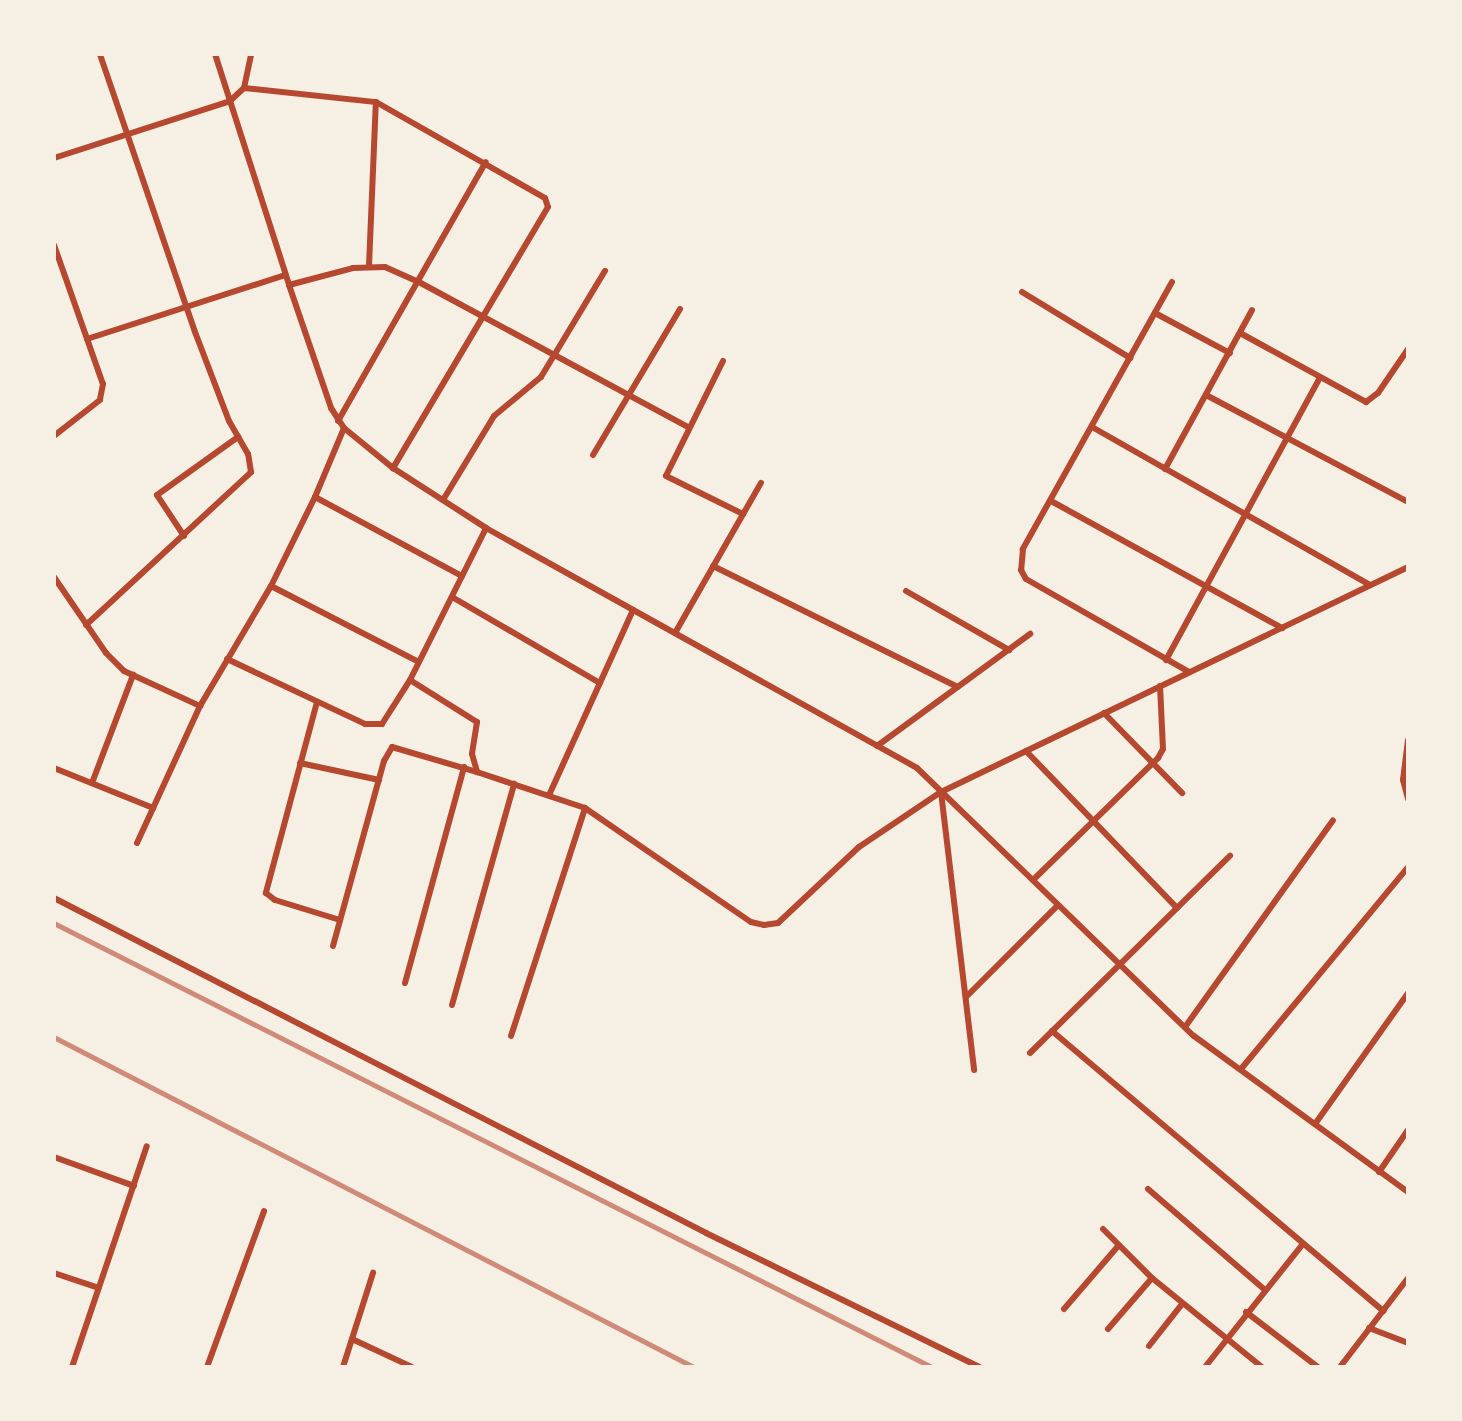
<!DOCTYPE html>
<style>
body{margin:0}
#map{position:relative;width:1462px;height:1421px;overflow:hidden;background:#f6efe4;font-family:Montserrat,sans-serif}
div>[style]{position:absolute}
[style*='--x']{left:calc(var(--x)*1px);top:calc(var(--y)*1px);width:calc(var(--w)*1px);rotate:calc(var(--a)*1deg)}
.minor>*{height:6px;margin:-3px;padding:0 3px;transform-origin:3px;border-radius:3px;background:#b5482f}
.rail>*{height:4.5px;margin:-2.25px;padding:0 2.25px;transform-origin:2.25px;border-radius:2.25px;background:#cf8b77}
span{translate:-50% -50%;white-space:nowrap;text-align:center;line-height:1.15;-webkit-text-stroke:7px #f6efe4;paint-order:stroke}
.frame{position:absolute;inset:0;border:56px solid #f6efe4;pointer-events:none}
</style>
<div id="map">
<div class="minor">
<i style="--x:215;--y:54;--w:243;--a:72.2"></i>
<i style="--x:289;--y:285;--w:130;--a:71.1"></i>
<i style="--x:331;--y:408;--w:24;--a:57"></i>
<i style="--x:344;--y:428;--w:63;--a:39.2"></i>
<i style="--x:393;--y:468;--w:111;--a:32.8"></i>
<i style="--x:486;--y:528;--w:493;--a:29.1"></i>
<i style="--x:917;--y:768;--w:385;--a:44.1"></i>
<i style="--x:1194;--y:1036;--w:265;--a:36.1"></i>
<i style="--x:244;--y:88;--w:133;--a:6.1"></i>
<i style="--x:376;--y:102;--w:194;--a:29.6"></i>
<i style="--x:545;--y:198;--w:9;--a:72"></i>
<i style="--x:548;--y:207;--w:304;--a:120.7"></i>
<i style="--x:54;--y:158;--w:185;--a:-17.9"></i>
<i style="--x:230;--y:101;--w:19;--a:-43"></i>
<i style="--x:244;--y:88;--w:35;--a:-78"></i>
<i style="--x:54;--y:245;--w:147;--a:70.6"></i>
<i style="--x:103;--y:384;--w:16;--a:101"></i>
<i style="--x:100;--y:400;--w:58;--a:142"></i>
<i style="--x:369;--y:266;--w:164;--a:-87.6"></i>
<i style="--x:1172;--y:282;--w:306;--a:119.2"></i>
<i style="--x:1023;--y:549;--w:21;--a:95"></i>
<i style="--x:1021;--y:570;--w:10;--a:61"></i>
<i style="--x:1026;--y:579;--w:188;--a:29.7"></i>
<i style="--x:289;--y:285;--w:66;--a:-14.9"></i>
<i style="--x:353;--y:268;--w:32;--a:-2"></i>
<i style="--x:385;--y:267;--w:35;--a:24"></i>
<i style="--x:417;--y:281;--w:308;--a:28.3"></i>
<i style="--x:1022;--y:292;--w:127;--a:31.4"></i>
<i style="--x:1155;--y:313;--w:85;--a:28.1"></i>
<i style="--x:1240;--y:333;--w:144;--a:28.7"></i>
<i style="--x:1366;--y:402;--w:15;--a:-37"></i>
<i style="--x:1378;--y:393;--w:53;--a:-55.7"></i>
<i style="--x:87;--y:339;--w:208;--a:-17.9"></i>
<i style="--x:723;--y:361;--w:128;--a:116.4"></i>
<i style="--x:666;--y:476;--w:86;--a:26.3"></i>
<i style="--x:1206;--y:395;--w:229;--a:27.9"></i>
<i style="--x:338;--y:421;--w:298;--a:-60.3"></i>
<i style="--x:1092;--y:427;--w:320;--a:29.6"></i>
<i style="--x:593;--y:455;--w:170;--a:-59.2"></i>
<i style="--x:1165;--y:469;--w:181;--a:-61.3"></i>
<i style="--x:315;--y:497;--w:167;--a:28.3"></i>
<i style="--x:443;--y:500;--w:98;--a:-58.7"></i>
<i style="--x:494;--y:416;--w:61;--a:-39.7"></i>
<i style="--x:541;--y:377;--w:124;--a:-58.9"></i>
<i style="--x:1051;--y:501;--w:264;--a:28.8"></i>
<i style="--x:184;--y:536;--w:49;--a:-123.4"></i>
<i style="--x:157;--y:495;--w:100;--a:-35.6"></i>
<i style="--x:713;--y:566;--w:273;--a:26.3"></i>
<i style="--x:54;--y:577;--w:92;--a:55.6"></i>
<i style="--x:106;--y:653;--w:25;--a:45"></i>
<i style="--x:124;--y:671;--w:84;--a:24.7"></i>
<i style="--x:271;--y:586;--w:166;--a:27.2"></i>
<i style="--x:906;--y:591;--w:119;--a:29.8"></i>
<i style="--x:452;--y:597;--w:171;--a:30.2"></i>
<i style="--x:86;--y:625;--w:225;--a:-42.8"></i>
<i style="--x:251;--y:472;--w:18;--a:-99"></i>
<i style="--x:248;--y:454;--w:38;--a:-120"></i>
<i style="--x:229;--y:421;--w:95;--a:-110.9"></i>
<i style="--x:195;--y:332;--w:294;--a:-108.9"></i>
<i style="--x:675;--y:633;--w:173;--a:-60.2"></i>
<i style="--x:227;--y:659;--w:153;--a:25.2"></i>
<i style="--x:365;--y:724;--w:17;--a:0"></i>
<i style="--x:382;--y:724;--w:52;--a:-57.5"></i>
<i style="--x:410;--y:680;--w:170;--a:-63.4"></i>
<i style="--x:1166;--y:660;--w:321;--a:-61.4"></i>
<i style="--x:410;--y:680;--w:79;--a:32.1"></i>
<i style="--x:477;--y:722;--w:32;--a:99"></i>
<i style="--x:472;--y:754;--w:19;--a:74"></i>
<i style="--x:477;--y:772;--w:114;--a:18.4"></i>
<i style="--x:585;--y:808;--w:201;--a:34.5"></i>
<i style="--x:751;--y:922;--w:13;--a:13"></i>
<i style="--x:764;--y:925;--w:14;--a:-8"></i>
<i style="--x:778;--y:923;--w:111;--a:-43.2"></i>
<i style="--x:859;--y:847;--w:99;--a:-33.9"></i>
<i style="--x:941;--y:792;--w:518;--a:-25.72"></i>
<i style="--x:317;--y:702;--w:198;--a:105"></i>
<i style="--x:266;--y:893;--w:11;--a:38"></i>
<i style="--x:275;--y:900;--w:68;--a:17.1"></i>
<i style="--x:1104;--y:713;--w:112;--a:45.7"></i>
<i style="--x:1408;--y:740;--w:40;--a:97.1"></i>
<i style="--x:1403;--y:780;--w:20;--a:75"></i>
<i style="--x:877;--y:746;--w:190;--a:-36.2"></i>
<i style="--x:1026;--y:751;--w:218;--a:46.1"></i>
<i style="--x:300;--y:763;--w:81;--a:12.1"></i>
<i style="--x:54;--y:768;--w:107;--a:22"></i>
<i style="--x:92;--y:783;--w:116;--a:-69.2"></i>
<i style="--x:941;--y:792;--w:280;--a:83.2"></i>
<i style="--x:550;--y:793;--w:201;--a:-65.6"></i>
<i style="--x:137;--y:843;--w:151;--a:-65.3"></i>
<i style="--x:200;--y:706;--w:139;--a:-59.4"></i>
<i style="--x:271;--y:586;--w:99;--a:-63.7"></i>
<i style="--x:315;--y:497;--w:75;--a:-67.2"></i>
<i style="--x:1033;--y:880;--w:175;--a:-44.3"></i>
<i style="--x:1158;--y:758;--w:10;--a:-61"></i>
<i style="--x:1163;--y:749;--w:63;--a:-92.7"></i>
<i style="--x:54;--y:898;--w:733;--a:27.19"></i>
<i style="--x:706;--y:1233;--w:305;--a:26.1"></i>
<i style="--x:333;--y:946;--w:192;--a:-74.6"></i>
<i style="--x:384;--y:761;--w:16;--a:-60"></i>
<i style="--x:392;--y:747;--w:89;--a:16.4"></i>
<i style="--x:405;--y:983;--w:224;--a:-74.7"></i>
<i style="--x:966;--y:997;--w:130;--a:-45"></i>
<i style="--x:452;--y:1005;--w:230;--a:-74.3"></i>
<i style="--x:1185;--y:1027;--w:254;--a:-54.4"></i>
<i style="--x:1052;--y:1031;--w:434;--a:40.2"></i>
<i style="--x:511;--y:1036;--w:240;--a:-72"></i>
<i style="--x:1030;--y:1053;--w:281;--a:-44.6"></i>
<i style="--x:1241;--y:1069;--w:262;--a:-50.4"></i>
<i style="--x:1315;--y:1124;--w:161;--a:-54.6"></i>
<i style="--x:54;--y:1157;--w:85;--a:19.9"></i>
<i style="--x:1379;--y:1172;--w:51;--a:-55.4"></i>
<i style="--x:1148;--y:1189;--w:155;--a:40.8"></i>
<i style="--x:1103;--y:1229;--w:69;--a:45"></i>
<i style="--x:1152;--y:1278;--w:141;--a:39"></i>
<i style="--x:54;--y:1273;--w:47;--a:18.4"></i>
<i style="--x:1064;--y:1309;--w:84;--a:-49.3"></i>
<i style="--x:1246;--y:1312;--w:91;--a:37.4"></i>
<i style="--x:1369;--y:1328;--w:42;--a:21"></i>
<i style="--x:1108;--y:1329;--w:67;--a:-49.2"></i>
<i style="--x:352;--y:1339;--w:66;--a:25"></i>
<i style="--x:1149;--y:1346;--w:53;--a:-51.8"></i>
<i style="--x:72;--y:1367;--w:233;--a:-71.3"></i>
<i style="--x:207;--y:1367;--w:166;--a:-69.9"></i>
<i style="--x:343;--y:1367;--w:99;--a:-72.3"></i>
<i style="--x:1205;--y:1367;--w:157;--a:-51.5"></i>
<i style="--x:1340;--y:1367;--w:112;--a:-52.6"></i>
</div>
<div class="rail">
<i style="--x:54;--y:923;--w:984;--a:26.83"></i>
<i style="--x:54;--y:1037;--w:720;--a:27.28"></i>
</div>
<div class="frame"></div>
</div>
